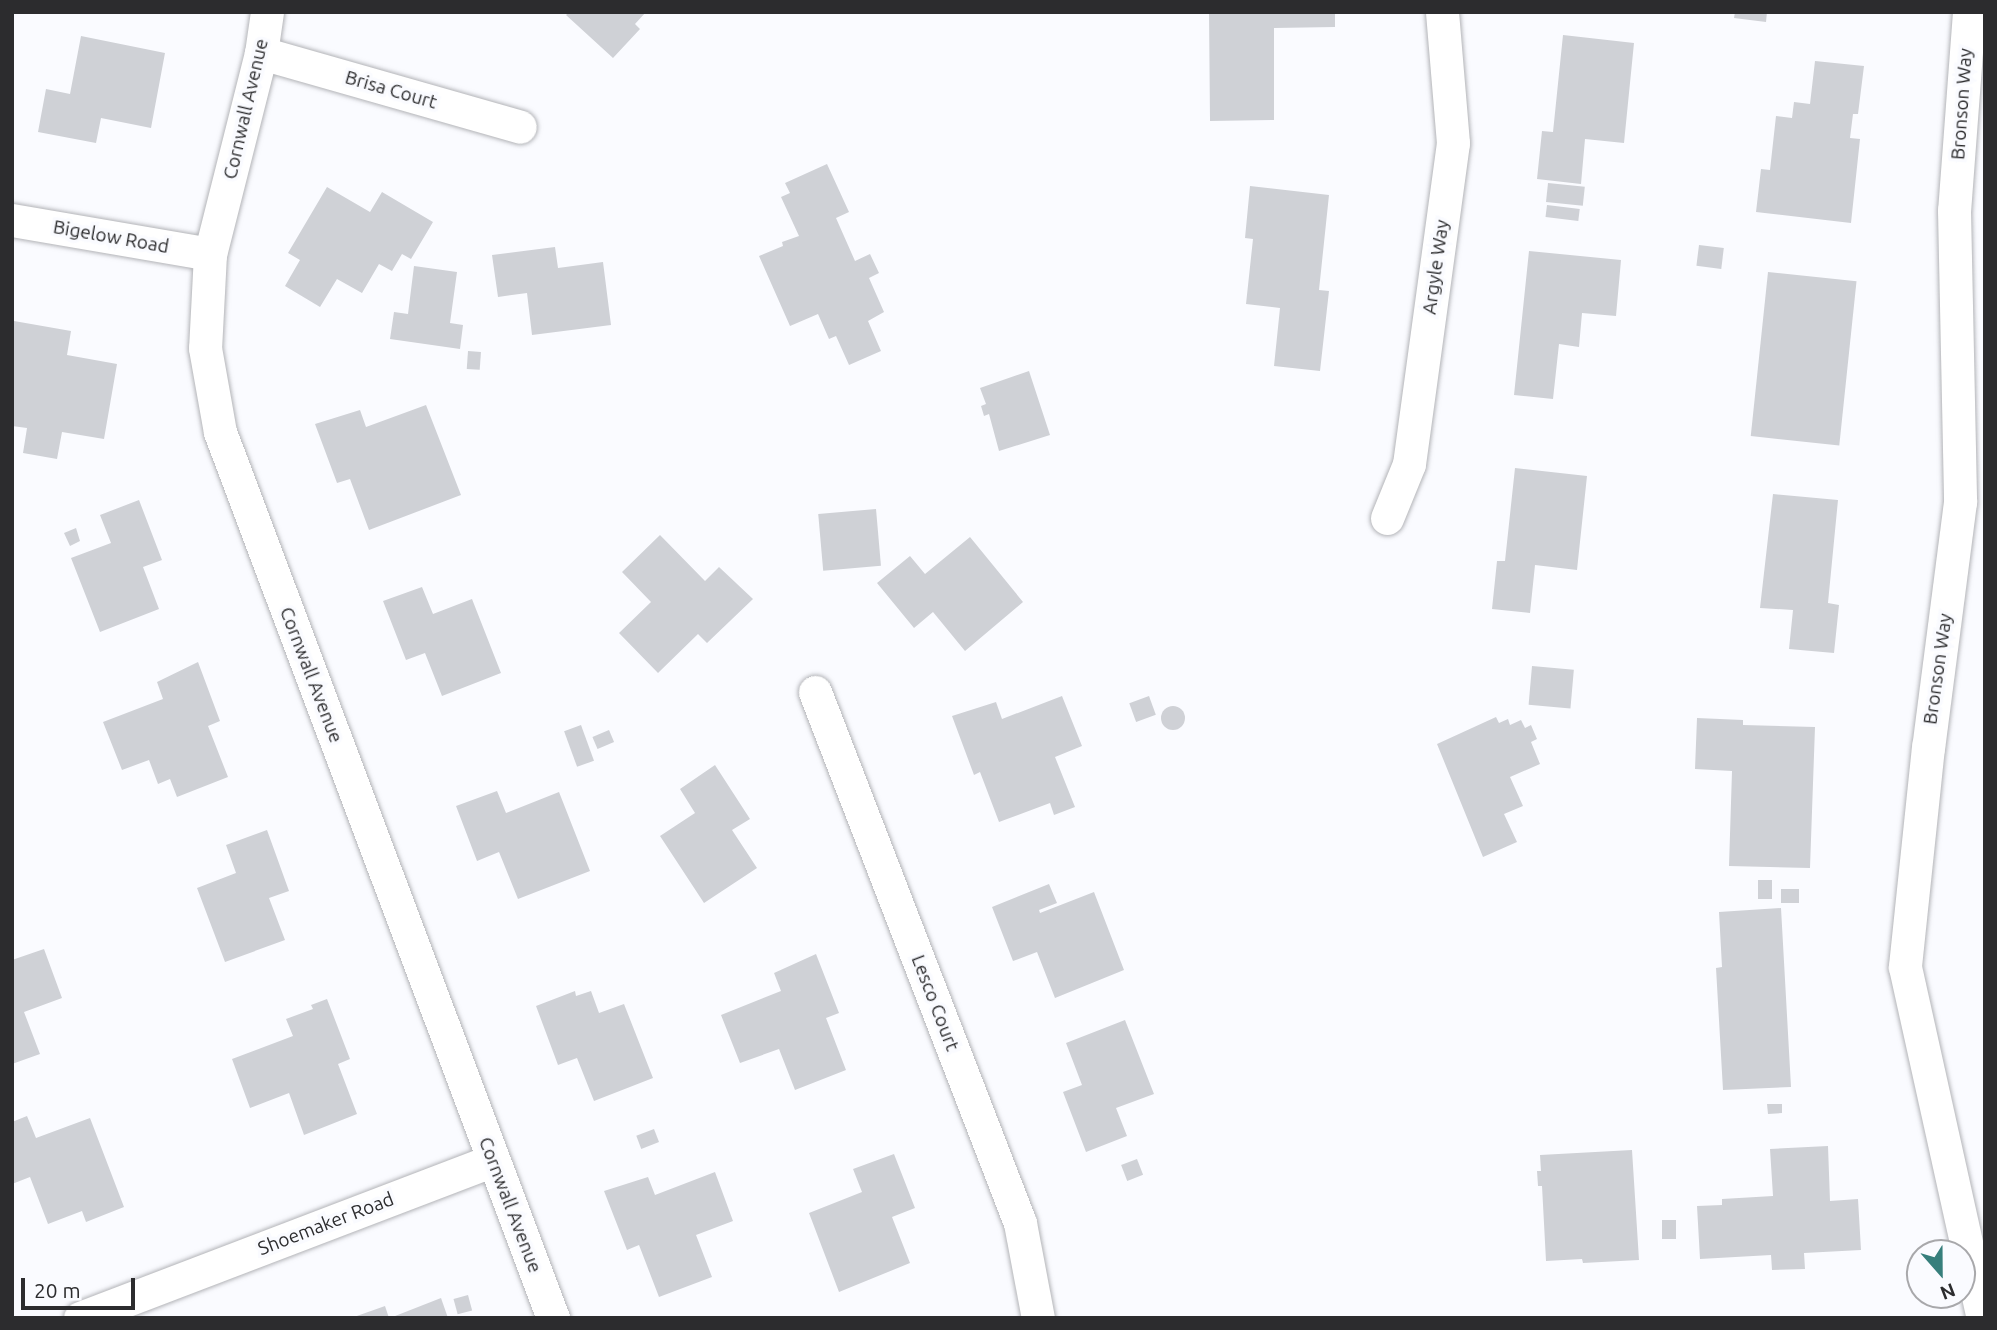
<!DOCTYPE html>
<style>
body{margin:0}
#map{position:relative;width:1997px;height:1330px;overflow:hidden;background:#fafbff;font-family:Ubuntu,sans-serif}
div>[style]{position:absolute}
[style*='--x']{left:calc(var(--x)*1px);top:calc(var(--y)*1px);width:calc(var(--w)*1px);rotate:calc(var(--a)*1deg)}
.building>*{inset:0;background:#cfd1d6;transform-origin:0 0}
.round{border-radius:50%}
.roads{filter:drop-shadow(0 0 2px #b3b4b8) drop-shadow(0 0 2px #b3b4b8)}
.street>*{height:33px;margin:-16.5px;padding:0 16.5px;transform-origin:16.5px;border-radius:16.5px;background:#fff}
span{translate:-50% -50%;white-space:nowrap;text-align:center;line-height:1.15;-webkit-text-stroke:7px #fafbff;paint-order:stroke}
.street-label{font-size:19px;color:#2c2c2e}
.frame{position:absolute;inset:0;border:14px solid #2c2c2e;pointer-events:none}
.north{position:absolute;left:1906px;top:1239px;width:70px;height:70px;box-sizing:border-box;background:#fafbff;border:2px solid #a8a8ab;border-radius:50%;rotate:159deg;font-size:19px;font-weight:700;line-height:28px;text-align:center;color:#2c2c2e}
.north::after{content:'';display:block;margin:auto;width:24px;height:32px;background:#377f7c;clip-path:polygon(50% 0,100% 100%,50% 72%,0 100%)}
.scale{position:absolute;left:21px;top:1278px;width:114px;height:32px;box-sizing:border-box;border:4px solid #2c2c2e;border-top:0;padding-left:9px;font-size:21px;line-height:24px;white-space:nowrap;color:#2c2c2e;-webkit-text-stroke:5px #fafbff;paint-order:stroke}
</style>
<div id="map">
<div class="building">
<i style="clip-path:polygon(569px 12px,646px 12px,635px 24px,640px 29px,613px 58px,566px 15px)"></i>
<i style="clip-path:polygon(1209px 12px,1335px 12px,1335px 27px,1274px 28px,1274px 120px,1210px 121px)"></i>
<i style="clip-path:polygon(1735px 12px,1767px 12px,1766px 22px,1734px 18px)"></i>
<i style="clip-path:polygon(1563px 35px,1634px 43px,1624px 143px,1585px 139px,1581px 184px,1537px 179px,1542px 131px,1553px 132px)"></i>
<i style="clip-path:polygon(81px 36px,165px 53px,151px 128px,101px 118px,96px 143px,38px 132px,46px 89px,70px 94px)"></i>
<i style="clip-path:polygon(1815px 61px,1864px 66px,1858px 114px,1853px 114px,1850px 138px,1860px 139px,1851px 223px,1756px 212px,1761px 169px,1770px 170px,1776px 116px,1792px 118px,1794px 102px,1810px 104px)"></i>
<i style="clip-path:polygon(827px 164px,849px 212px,836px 218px,855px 261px,870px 254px,879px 273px,869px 278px,884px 312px,868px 321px,881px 351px,849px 365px,836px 336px,829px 339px,818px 314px,790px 326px,759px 256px,783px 246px,782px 242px,799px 236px,781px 197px,790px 193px,785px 183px)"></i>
<i style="left:1548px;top:183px;width:37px;height:19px;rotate:6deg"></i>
<i style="clip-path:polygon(1250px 186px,1329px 195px,1319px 290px,1329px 291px,1320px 371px,1274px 366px,1280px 308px,1246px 304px,1253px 239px,1245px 238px)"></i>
<i style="clip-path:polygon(327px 187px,370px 212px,382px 192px,433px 222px,411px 259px,402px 254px,392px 271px,379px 264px,362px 293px,337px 279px,320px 307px,285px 286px,300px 260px,288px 253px)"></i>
<i style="left:1547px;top:205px;width:33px;height:12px;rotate:7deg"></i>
<i style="left:1699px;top:245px;width:25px;height:21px;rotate:7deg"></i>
<i style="clip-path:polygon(555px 247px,558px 268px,603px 262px,611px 325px,532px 335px,527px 293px,498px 297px,492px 255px)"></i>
<i style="clip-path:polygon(1529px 251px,1621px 260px,1616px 316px,1582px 313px,1579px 347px,1559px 344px,1553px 399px,1514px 395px)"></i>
<i style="clip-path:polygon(414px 266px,457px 272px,450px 323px,463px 325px,460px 349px,390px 339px,394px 312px,408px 314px)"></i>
<i style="left:1768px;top:272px;width:89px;height:165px;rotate:6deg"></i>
<i style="clip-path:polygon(14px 321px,71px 331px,67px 355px,117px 364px,104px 439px,62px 432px,57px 459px,23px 453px,27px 428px,12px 426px)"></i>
<i style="left:468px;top:351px;width:13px;height:18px;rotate:4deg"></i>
<i style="clip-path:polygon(1029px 371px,1050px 435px,999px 451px,989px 414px,984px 416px,981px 406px,986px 404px,980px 388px)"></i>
<i style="clip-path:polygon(426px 405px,461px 495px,369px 530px,350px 479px,337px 483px,315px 424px,360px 410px,366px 427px)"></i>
<i style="clip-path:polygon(1515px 468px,1587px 476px,1577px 570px,1535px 565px,1530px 613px,1492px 609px,1497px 561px,1505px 561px)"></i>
<i style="clip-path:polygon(1773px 494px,1838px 500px,1828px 603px,1839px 605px,1834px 653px,1789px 649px,1793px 610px,1760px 608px)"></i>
<i style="clip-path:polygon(139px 500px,162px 560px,143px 567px,159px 609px,100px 632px,71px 558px,111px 543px,100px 515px)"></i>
<i style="left:876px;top:509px;width:57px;height:58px;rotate:85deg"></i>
<i style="clip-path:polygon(76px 528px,80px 541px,70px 546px,64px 533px)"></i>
<i style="clip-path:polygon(660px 535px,705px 581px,719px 567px,753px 599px,707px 643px,698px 634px,658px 673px,619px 633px,651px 602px,622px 572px)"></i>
<i style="clip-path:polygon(970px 537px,1023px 602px,965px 651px,933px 612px,914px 628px,877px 583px,910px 556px,925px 574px)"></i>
<i style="clip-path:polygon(422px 587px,433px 614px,472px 599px,501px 673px,442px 696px,425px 653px,406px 660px,383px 601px)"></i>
<i style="clip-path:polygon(198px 662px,220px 721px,208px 726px,228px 777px,177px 797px,170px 779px,158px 784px,149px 760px,122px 770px,103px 722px,163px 699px,157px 682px)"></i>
<i style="left:1532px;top:666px;width:42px;height:39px;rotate:5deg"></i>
<i style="clip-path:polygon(1062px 696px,1082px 746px,1055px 757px,1075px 807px,1054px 815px,1050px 803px,999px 822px,980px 772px,974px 775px,952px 716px,996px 702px,1002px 719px)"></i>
<i style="left:1149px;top:696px;width:20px;height:21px;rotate:70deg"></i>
<i class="round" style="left:1161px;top:706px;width:24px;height:24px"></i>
<i style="clip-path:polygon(1496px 717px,1499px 723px,1508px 719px,1510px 725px,1521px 720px,1525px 728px,1531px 725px,1537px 739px,1531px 742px,1540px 764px,1510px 777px,1523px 806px,1504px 814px,1517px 842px,1483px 857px,1437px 744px)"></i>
<i style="clip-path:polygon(1697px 718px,1743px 720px,1743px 725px,1815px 727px,1810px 868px,1729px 866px,1732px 771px,1695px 769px)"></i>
<i style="left:581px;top:725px;width:38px;height:18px;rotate:70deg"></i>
<i style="left:609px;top:730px;width:13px;height:18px;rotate:67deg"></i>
<i style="clip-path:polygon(715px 765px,750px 819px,732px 830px,757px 868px,704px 903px,660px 836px,695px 813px,680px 789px)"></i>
<i style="clip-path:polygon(497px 791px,506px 813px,559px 792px,590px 871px,518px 899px,499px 852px,477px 861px,456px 806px)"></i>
<i style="clip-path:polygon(267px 830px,289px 891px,269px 898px,285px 940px,225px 962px,197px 888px,236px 873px,226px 845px)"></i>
<i style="left:1758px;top:880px;width:14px;height:19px"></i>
<i style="clip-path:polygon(1049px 884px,1057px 903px,1039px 910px,1040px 913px,1094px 892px,1124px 970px,1055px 998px,1037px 952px,1013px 961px,992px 907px)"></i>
<i style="left:1781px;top:889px;width:18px;height:14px"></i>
<i style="clip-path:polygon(1781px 908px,1791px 1087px,1723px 1090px,1716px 968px,1722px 967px,1719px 912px)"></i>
<i style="clip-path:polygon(44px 949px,62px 998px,24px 1012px,40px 1054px,12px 1064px,12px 960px)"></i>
<i style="clip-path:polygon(816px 954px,839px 1013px,826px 1018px,846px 1070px,795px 1090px,779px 1049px,740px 1063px,721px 1015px,781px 991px,774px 973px)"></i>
<i style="clip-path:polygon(575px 991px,576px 996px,591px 991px,599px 1013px,624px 1004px,653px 1078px,594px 1101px,577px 1058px,558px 1065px,536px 1006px)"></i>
<i style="clip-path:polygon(327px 999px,350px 1059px,338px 1064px,357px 1114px,304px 1135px,289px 1093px,250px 1108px,232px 1059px,293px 1036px,286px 1019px,313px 1009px,311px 1005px)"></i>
<i style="clip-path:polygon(1125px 1020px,1154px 1094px,1116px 1108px,1127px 1136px,1086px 1152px,1063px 1092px,1082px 1085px,1066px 1043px)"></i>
<i style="clip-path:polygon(1767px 1104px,1782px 1104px,1782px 1113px,1768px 1114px)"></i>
<i style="clip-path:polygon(27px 1116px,36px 1138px,90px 1118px,124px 1207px,86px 1222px,82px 1211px,48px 1224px,30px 1177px,12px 1184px,12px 1122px)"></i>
<i style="left:654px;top:1129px;width:14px;height:19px;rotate:69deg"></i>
<i style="clip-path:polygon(1828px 1146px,1830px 1201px,1858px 1199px,1861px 1250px,1804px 1253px,1805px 1269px,1772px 1270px,1771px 1255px,1700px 1259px,1697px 1206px,1722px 1205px,1722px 1199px,1773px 1196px,1770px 1149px)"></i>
<i style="clip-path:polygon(1632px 1150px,1639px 1260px,1583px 1263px,1582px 1259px,1546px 1261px,1542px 1186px,1538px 1186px,1537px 1171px,1541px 1171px,1540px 1155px)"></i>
<i style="clip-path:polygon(894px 1154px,915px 1208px,892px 1217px,910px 1263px,839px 1292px,809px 1213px,862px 1192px,853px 1169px)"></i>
<i style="left:1137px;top:1159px;width:17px;height:17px;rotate:69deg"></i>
<i style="clip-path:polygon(715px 1172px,733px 1221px,696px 1235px,712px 1277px,659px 1297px,639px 1245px,627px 1250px,604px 1191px,648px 1177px,655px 1195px)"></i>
<i style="left:1676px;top:1220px;width:19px;height:14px;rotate:90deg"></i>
<i style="left:468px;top:1295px;width:16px;height:15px;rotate:75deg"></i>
<i style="clip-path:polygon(441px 1298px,448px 1318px,390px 1318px)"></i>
<i style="clip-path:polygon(385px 1306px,389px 1318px,354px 1318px,354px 1317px)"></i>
</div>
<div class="roads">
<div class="street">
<i style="--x:267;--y:12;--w:41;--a:98.3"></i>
<i style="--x:261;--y:53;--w:207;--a:104.2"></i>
<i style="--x:210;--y:254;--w:94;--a:93"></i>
<i style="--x:205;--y:348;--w:85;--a:79.9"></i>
<i style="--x:220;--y:432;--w:947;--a:69.4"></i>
<i style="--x:1969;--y:12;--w:199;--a:94.3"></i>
<i style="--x:1954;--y:210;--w:292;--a:88.8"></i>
<i style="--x:1960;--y:502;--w:247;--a:97.4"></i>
<i style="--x:1928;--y:747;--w:221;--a:96"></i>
<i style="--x:1905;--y:967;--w:360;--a:77.5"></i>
<i style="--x:261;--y:53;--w:269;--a:15.9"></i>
<i style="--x:12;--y:220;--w:201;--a:9.7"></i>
<i style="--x:1387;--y:518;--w:58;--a:-67.8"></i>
<i style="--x:1409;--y:464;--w:324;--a:-82.2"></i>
<i style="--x:1453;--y:143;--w:131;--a:-94.8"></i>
<i style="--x:815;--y:692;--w:569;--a:68.89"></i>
<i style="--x:1020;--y:1223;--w:97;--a:79.3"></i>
<i style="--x:80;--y:1318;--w:442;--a:-20.9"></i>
</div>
</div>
<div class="street-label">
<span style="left:391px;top:90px;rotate:16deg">Brisa Court</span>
<span style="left:1962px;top:104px;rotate:-86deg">Bronson Way</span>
<span style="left:246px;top:109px;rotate:-77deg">Cornwall Avenue</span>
<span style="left:111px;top:237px;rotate:10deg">Bigelow Road</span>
<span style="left:1436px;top:267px;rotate:-82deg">Argyle Way</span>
<span style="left:1938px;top:669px;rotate:-82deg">Bronson Way</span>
<span style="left:311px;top:675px;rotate:69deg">Cornwall Avenue</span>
<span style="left:935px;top:1003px;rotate:69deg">Lesco Court</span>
<span style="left:510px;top:1205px;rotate:69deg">Cornwall Avenue</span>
<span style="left:326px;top:1224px;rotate:-21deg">Shoemaker Road</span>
</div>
<div class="frame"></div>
<div class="north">N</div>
<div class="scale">20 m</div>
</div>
